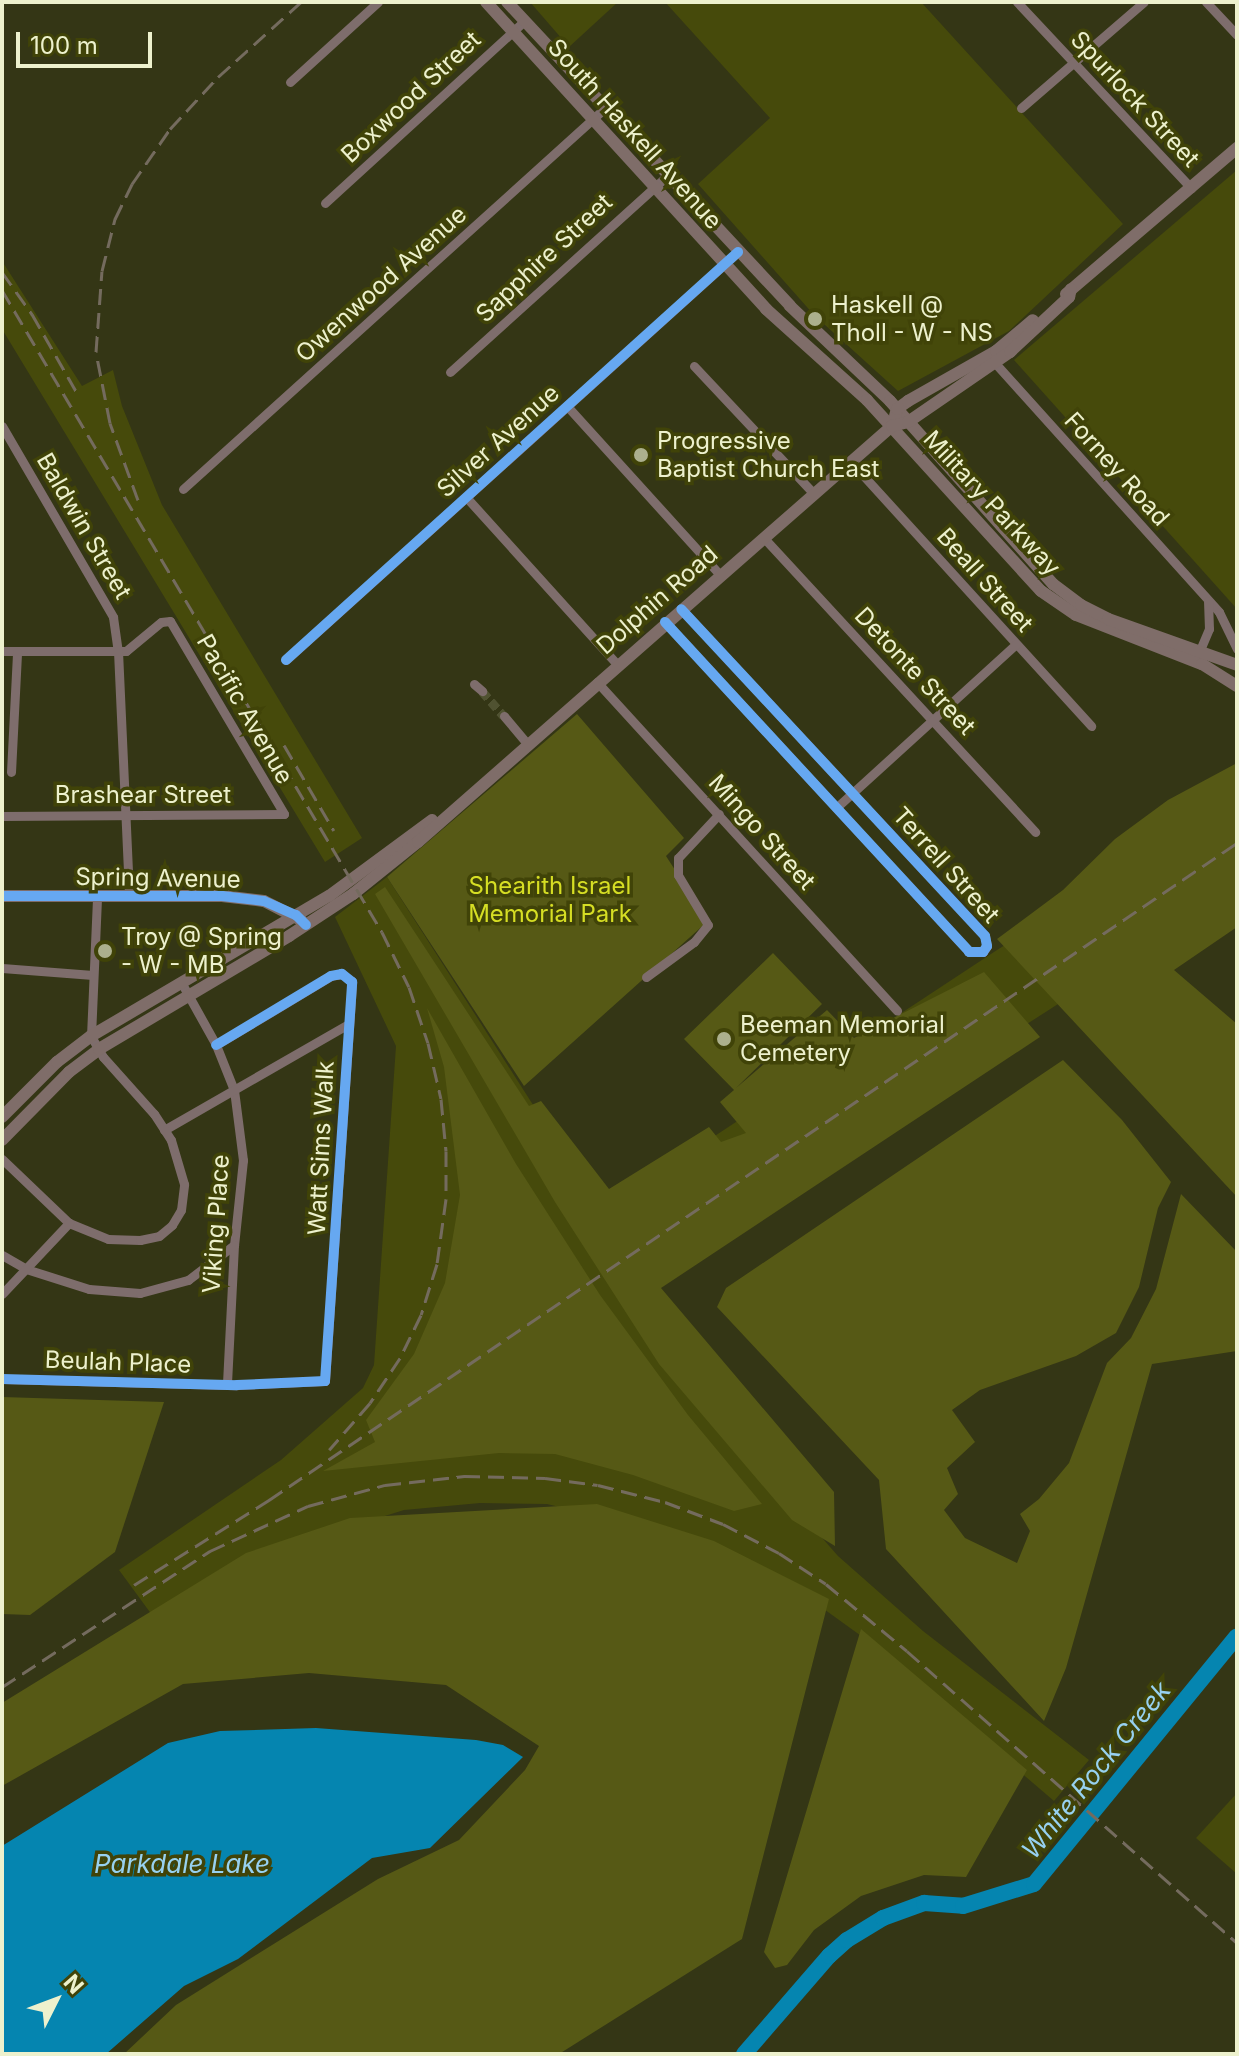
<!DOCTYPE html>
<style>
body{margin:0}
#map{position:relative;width:1239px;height:2056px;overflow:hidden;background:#343615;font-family:Inter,sans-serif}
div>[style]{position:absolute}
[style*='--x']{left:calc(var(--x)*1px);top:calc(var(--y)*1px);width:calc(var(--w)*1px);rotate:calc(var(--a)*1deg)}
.built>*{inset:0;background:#464a0b}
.green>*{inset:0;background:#565915}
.water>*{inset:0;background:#0585b0}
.river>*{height:16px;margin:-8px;padding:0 8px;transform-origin:8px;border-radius:8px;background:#0585b0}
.street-tunnel>*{height:9px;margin-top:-4.5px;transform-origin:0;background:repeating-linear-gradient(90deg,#505231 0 9px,transparent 0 13.5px)}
.street>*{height:9px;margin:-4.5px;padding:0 4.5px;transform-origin:4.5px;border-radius:4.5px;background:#7e6d6c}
.secondary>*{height:12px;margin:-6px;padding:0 6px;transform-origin:6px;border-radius:6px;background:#7f6d69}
.rail>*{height:3px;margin-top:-1.5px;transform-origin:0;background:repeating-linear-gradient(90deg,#746b5e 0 16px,transparent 0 24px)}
.cycleway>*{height:10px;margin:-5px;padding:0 5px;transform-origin:5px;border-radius:5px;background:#66a8f1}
.dots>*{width:22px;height:22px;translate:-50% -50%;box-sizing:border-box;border:4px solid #404308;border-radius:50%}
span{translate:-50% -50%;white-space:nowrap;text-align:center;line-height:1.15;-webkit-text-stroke:7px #404308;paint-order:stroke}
.street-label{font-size:24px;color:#edf1cd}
.poi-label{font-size:24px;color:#edf1cd}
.left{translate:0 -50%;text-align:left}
.park-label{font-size:24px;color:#d6de24}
.water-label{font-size:26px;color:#97d1f0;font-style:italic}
.frame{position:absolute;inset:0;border:4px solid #edf1cd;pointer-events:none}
.north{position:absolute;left:16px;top:1960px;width:80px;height:80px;-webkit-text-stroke:6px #404308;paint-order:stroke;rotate:48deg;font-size:22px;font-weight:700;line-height:32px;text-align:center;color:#edf1cd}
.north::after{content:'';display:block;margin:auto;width:28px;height:36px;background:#edf1cd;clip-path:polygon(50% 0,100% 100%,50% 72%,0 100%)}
.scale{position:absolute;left:16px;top:32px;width:136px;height:36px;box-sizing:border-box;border:4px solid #edf1cd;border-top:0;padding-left:10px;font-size:24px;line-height:28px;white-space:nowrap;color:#edf1cd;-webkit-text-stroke:6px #404308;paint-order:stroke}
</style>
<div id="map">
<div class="built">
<i style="clip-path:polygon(530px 2px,618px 2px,569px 47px)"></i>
<i style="clip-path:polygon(665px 2px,921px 2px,1123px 224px,1009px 331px,898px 391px,814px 315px,698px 184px,770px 118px)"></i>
<i style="clip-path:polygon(1237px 170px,1237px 609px,1014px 360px)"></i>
<i style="clip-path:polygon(2px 261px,82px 386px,113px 370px,122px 406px,162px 505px,362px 838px,325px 862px,2px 329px)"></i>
<i style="clip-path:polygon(1237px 800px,1237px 889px,621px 1285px,747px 1452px,838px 1556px,923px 1631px,1089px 1760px,1054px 1801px,864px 1638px,785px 1581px,646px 1528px,547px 1504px,480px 1503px,404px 1510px,334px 1532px,152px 1615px,119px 1570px,281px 1460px,363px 1388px,374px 1365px,396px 1046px,335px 917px,387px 877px,601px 1211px,997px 950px)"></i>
<i style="clip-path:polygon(1237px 1793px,1237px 1874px,1196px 1838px)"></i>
</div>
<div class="green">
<i style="clip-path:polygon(577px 714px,684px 838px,666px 856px,708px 921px,524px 1086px,387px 877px)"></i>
<i style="clip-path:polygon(1237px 763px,1237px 927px,1174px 970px,1237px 1024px,1237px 1197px,997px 939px,1063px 890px,1115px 839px,1168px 800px)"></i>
<i style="clip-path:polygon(385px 887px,529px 1106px,541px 1101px,609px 1189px,709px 1127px,721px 1142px,746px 1133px,720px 1102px,734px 1090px,684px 1039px,773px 953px,822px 1004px,736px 1088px,827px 1010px,854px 1038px,984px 972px,1040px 1037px,661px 1288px,834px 1492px,835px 1546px,792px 1520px,659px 1364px,555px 1202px,375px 894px)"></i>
<i style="clip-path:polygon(427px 1008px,516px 1164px,600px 1295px,688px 1415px,762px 1504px,734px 1511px,633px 1475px,555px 1454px,499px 1453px,323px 1471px,375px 1442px,366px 1420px,414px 1354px,445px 1283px,460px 1195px,444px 1067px)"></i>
<i style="clip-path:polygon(1063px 1060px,1122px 1120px,1171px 1182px,1158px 1208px,1139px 1287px,1116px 1333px,1076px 1356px,980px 1390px,952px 1410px,975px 1442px,947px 1468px,958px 1494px,944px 1510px,965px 1538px,1017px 1563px,1030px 1531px,1020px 1514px,1039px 1499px,1069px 1463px,1107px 1363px,1131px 1338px,1156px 1289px,1181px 1194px,1237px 1252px,1237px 1351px,1152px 1364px,1066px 1668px,1044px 1721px,886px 1549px,879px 1480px,717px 1307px,726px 1288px)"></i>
<i style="clip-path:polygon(2px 1397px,164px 1402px,115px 1552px,30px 1615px,2px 1614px)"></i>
<i style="clip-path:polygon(597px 1504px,714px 1541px,829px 1599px,742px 1939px,559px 2054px,124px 2054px,176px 2005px,378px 1879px,459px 1840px,525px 1770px,539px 1746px,446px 1685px,309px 1673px,183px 1684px,2px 1786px,2px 1703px,246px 1553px,350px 1518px)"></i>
<i style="clip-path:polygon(861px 1629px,1027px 1770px,966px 1877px,924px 1875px,861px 1896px,814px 1930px,787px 1965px,775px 1968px,764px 1952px)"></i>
</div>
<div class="water">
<i style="clip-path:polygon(316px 1728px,476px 1740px,503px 1745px,523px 1757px,430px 1848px,372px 1858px,238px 1959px,184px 1986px,106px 2054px,2px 2054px,2px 1846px,168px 1743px,220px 1731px)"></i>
</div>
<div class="river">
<i style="--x:744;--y:2054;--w:130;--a:-49.1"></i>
<i style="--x:829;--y:1956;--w:24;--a:-42"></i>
<i style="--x:847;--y:1940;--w:42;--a:-31.4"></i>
<i style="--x:883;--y:1918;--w:44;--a:-20.1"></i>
<i style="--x:924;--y:1903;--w:39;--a:4"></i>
<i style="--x:963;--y:1906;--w:74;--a:-17.2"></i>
<i style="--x:1034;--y:1884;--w:320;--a:-50.7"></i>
</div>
<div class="street-tunnel">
<i style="--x:482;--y:691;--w:33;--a:49"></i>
</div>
<div class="street">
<i style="--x:1017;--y:2;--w:255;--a:46.9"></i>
<i style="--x:1206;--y:2;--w:45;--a:46.8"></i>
<i style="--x:290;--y:82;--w:119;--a:-42.3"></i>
<i style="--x:1021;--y:108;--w:162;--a:-40.8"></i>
<i style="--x:325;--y:203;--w:270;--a:-42.4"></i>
<i style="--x:995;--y:363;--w:335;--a:48"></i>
<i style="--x:1219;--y:612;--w:41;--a:64.1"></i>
<i style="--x:694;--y:366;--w:175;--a:46.8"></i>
<i style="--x:450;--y:372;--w:294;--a:-42.1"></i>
<i style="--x:567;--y:406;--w:228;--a:47.8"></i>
<i style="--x:2;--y:426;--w:221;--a:59.8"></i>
<i style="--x:113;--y:617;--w:34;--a:82"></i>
<i style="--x:118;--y:651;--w:246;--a:87.4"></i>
<i style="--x:851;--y:462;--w:357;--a:47.7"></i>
<i style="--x:183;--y:489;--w:569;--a:-42.08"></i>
<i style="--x:466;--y:497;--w:225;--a:47.9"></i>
<i style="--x:764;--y:538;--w:400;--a:47.3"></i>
<i style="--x:665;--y:622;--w:449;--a:47.3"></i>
<i style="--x:969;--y:952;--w:14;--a:0"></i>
<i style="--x:983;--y:952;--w:7;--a:-56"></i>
<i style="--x:987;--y:946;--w:10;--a:-101"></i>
<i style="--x:985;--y:936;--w:446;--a:-132.9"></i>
<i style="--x:1200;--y:650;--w:23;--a:-67"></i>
<i style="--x:1209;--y:629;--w:28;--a:-92"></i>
<i style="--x:2;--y:651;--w:124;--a:0"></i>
<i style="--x:126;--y:651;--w:45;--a:-39.6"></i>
<i style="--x:161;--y:622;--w:9;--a:-6"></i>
<i style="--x:170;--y:621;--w:224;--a:59.4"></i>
<i style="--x:286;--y:660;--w:609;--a:-42.07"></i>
<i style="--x:597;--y:682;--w:445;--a:47.6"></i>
<i style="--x:474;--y:684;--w:11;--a:41"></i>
<i style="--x:504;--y:716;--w:35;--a:50"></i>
<i style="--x:11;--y:772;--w:120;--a:-87.1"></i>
<i style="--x:837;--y:807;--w:242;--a:-42.3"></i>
<i style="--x:2;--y:816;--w:282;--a:-0.4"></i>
<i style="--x:2;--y:968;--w:91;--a:4.4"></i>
<i style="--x:646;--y:977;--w:59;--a:-36.1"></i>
<i style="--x:694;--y:942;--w:22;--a:-51"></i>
<i style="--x:708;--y:925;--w:58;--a:-121"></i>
<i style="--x:678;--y:875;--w:17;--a:-90"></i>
<i style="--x:678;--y:858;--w:60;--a:-47"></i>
<i style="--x:181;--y:982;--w:72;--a:60.9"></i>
<i style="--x:216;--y:1045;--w:48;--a:68.2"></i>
<i style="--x:234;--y:1090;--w:71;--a:82.7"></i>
<i style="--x:243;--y:1160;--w:85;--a:96"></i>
<i style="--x:234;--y:1245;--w:140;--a:92.9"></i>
<i style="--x:164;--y:1130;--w:212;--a:-29.9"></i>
<i style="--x:2;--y:1159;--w:93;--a:43.7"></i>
<i style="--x:69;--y:1223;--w:42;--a:22.3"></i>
<i style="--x:108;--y:1239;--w:32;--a:2"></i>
<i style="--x:140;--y:1240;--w:19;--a:-12"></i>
<i style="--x:159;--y:1236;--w:17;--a:-40"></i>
<i style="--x:172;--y:1225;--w:17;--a:-59"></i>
<i style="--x:181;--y:1210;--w:26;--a:-83"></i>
<i style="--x:184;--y:1184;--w:46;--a:-106.5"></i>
<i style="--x:171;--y:1140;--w:31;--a:-123"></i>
<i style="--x:154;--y:1114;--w:76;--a:-131.8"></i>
<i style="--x:103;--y:1057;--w:24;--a:-120"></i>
<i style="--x:91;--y:1036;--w:139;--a:-87.5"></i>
<i style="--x:2;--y:1255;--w:28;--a:30"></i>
<i style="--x:26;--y:1269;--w:66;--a:17.6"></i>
<i style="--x:89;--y:1289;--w:51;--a:4.5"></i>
<i style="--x:140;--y:1293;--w:50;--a:-15.2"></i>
<i style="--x:188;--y:1280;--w:58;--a:-37.3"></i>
<i style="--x:2;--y:1294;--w:98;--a:-46.7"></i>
<i style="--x:2;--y:1379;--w:235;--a:1.5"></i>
<i style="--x:237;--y:1385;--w:88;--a:-2.6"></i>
<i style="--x:325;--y:1381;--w:400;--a:-86.1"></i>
<i style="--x:352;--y:982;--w:13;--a:-141"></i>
<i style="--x:342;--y:974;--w:11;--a:170"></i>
<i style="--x:331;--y:976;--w:134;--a:149"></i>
</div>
<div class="secondary">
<i style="--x:486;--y:2;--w:416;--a:47.6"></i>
<i style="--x:766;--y:309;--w:136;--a:42"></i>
<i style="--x:867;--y:400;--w:258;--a:47.7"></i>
<i style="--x:1041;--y:591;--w:42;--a:34.4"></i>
<i style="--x:1076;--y:615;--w:135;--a:21.3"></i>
<i style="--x:1202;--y:664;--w:41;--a:32.2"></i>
<i style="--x:507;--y:2;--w:415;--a:47"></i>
<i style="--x:790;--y:306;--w:138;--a:43.5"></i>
<i style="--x:890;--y:401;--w:245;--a:48.3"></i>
<i style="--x:1053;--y:584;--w:35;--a:37"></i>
<i style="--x:1081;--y:605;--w:30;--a:27"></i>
<i style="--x:1108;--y:619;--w:137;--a:19.6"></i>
<i style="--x:1066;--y:294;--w:225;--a:-40.5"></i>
<i style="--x:895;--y:416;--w:7;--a:-74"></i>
<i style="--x:897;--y:409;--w:14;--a:-36"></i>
<i style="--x:908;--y:401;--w:101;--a:-29.6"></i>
<i style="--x:996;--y:351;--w:48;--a:-40"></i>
<i style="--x:2;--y:896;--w:220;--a:0"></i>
<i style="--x:222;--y:896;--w:42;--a:6.8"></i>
<i style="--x:264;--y:901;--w:42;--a:27.2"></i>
<i style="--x:2;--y:1117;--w:78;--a:-45"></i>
<i style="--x:57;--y:1062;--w:43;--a:-37.4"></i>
<i style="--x:91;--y:1036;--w:276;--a:-30.5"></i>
<i style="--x:329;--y:896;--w:128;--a:-36.4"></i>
<i style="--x:2;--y:1140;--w:95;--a:-45.4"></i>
<i style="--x:69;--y:1072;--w:38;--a:-37"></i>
<i style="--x:99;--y:1049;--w:221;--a:-30.7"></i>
<i style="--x:289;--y:936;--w:77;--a:-33.3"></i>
<i style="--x:353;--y:894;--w:83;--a:-38.7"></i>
<i style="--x:418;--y:842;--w:631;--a:-41.27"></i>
<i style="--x:892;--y:426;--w:16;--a:-14"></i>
<i style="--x:908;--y:422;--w:124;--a:-34.5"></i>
<i style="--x:1010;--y:352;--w:81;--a:-43"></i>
<i style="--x:1069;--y:297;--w:8;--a:-76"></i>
</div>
<div class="rail">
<i style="--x:2;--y:272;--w:52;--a:54.5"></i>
<i style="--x:32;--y:314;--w:91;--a:60.3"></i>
<i style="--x:2;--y:290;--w:746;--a:59.38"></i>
<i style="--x:382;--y:932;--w:61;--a:63.9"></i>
<i style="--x:409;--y:987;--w:59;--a:71.3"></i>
<i style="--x:428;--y:1043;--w:57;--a:76.9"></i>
<i style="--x:441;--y:1099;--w:52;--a:84.5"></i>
<i style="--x:446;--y:1151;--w:48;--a:90"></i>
<i style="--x:446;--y:1199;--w:66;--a:97.9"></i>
<i style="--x:437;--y:1264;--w:53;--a:107.4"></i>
<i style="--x:421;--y:1315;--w:48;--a:116"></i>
<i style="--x:400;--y:1358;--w:54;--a:123.7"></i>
<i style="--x:370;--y:1403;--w:62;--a:131.1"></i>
<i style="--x:138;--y:500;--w:82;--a:-110"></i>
<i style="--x:110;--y:423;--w:72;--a:-101.2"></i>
<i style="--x:96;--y:352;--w:81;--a:-85.8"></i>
<i style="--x:102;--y:271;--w:54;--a:-76"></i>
<i style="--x:115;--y:219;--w:39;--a:-64"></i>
<i style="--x:132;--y:184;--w:67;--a:-55.4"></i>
<i style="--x:170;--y:129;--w:71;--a:-47.3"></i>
<i style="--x:218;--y:77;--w:112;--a:-42.1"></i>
<i style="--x:284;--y:745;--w:99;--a:59.8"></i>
<i style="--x:134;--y:1585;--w:160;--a:-32.2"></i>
<i style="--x:269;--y:1500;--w:1170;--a:-34.17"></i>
<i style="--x:2;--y:1687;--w:249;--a:-33.2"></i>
<i style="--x:210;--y:1551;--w:108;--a:-24.7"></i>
<i style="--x:308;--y:1506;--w:80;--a:-15.3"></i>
<i style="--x:385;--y:1485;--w:80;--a:-6.5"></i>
<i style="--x:464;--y:1476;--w:81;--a:1.4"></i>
<i style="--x:545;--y:1478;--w:53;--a:7.5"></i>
<i style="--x:598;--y:1485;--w:69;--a:14.2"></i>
<i style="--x:665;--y:1502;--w:62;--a:20.8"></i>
<i style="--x:723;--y:1524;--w:63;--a:27.4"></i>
<i style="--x:779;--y:1553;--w:56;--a:33.4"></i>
<i style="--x:826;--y:1584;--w:105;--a:39.6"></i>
<i style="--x:907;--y:1651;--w:441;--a:41.5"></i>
</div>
<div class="cycleway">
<i style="--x:665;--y:622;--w:449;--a:47.3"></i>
<i style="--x:969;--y:952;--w:14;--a:0"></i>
<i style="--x:983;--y:952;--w:7;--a:-56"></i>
<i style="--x:987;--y:946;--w:10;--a:-101"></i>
<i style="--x:985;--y:936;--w:446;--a:-132.9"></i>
<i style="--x:286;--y:660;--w:609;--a:-42.07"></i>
<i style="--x:2;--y:896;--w:220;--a:0"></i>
<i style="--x:222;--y:896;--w:42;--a:6.8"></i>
<i style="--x:264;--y:901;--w:35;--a:24"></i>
<i style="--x:296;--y:915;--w:14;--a:45"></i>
<i style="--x:2;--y:1379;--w:235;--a:1.5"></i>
<i style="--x:237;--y:1385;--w:88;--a:-2.6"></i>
<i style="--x:325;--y:1381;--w:400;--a:-86.1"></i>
<i style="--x:352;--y:982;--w:13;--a:-141"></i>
<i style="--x:342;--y:974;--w:11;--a:170"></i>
<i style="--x:331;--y:976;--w:134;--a:149"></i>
</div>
<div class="dots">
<i style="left:815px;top:319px;background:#acb08d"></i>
<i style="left:641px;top:455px;background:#acb08d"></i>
<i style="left:105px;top:951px;background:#acb08d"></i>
<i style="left:724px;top:1039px;background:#acb08d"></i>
</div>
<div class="street-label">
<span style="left:411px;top:97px;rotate:-43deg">Boxwood Street</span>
<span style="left:1135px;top:99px;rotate:47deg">Spurlock Street</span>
<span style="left:635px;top:134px;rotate:48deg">South Haskell Avenue</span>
<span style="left:544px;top:258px;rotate:-43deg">Sapphire Street</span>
<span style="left:381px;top:284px;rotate:-42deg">Owenwood Avenue</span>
<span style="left:498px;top:441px;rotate:-42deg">Silver Avenue</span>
<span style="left:1117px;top:469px;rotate:48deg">Forney Road</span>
<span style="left:992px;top:503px;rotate:47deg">Military Parkway</span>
<span style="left:84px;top:526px;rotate:60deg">Baldwin Street</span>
<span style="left:985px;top:580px;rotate:48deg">Beall Street</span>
<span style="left:657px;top:600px;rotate:-41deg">Dolphin Road</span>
<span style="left:915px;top:671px;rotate:47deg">Detonte Street</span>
<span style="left:245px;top:709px;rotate:60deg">Pacific Avenue</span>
<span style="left:143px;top:795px">Brashear Street</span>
<span style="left:762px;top:832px;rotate:48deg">Mingo Street</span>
<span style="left:946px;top:865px;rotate:48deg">Terrell Street</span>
<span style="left:158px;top:878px;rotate:1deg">Spring Avenue</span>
<span style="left:321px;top:1148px;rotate:-87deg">Watt Sims Walk</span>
<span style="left:216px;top:1224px;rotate:-86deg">Viking Place</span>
<span style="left:118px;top:1362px;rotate:2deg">Beulah Place</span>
</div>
<div class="poi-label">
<span class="left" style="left:831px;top:319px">Haskell @<br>Tholl - W - NS</span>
<span class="left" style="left:657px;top:455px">Progressive<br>Baptist Church East</span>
<span class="left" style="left:121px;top:951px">Troy @ Spring<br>- W - MB</span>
<span class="left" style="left:740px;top:1039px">Beeman Memorial<br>Cemetery</span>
</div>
<div class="park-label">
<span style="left:550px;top:900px">Shearith Israel<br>Memorial Park</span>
</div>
<div class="water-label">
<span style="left:1096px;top:1770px;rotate:-51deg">White Rock Creek</span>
<span style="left:182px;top:1864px">Parkdale Lake</span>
</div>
<div class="frame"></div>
<div class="north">N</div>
<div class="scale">100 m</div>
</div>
